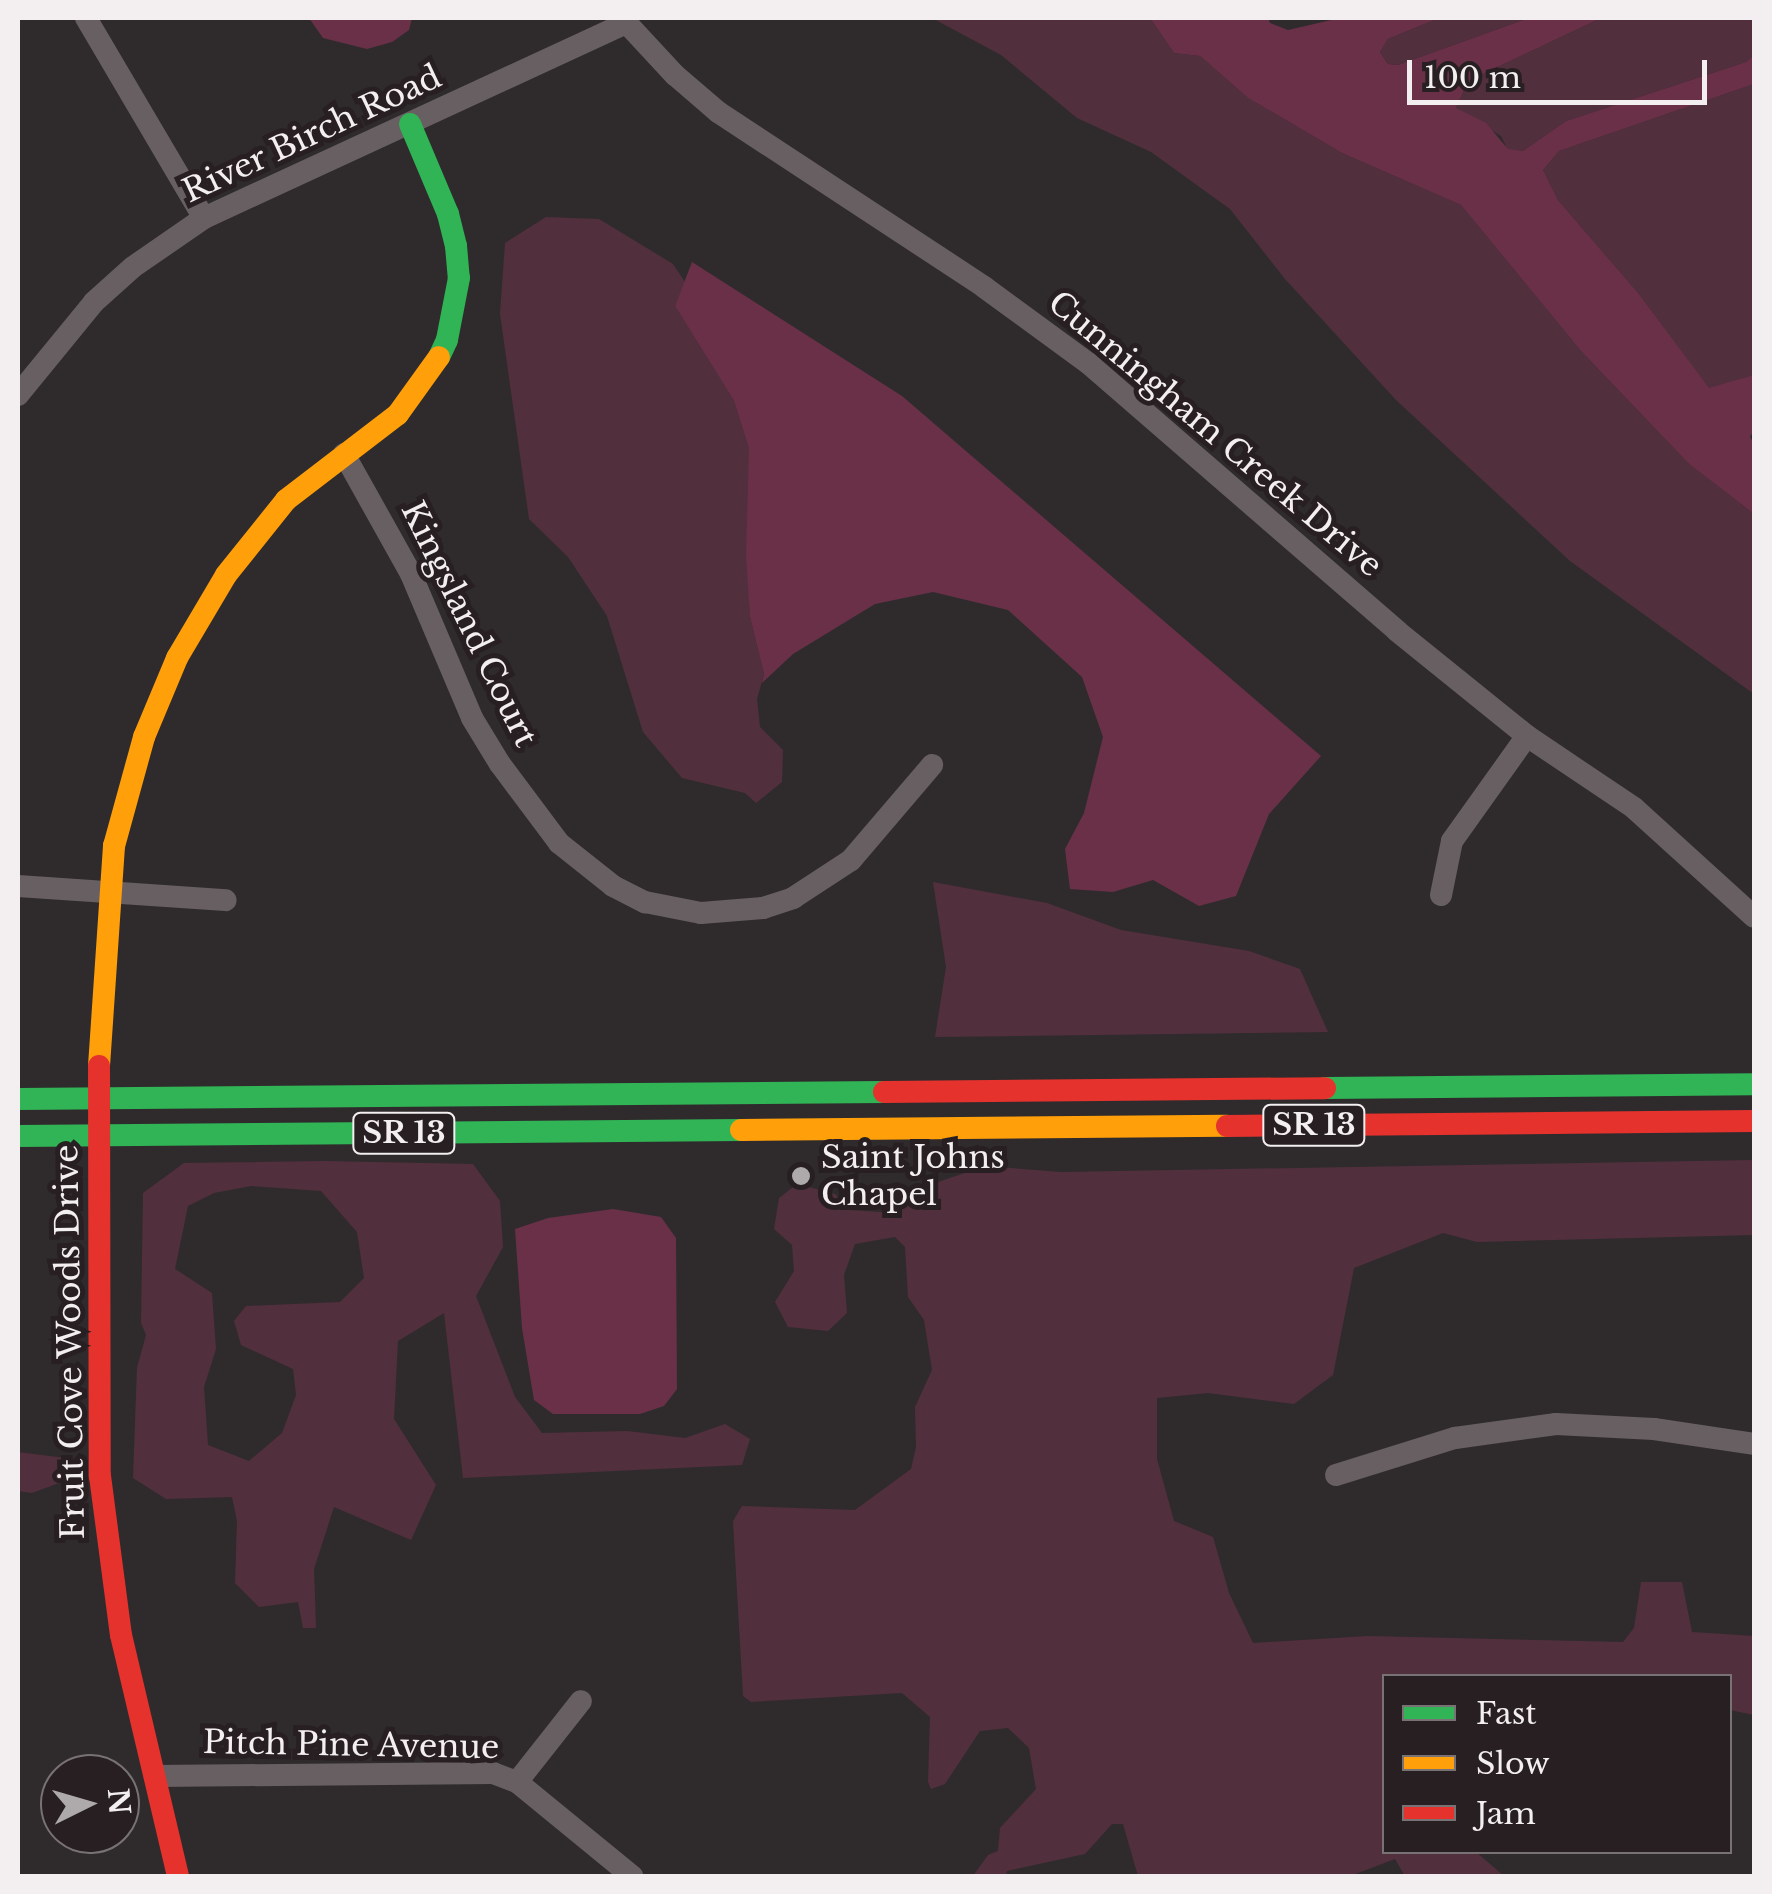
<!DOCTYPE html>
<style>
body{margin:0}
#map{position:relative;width:1772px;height:1894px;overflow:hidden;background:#2f2b2d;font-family:"Libre Baskerville",serif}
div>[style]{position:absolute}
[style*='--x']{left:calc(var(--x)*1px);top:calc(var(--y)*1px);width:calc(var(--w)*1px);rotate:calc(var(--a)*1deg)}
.green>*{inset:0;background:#522f3d}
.water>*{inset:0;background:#693048}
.street>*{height:22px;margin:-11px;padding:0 11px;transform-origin:11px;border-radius:11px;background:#685f63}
.fast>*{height:22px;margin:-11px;padding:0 11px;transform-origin:11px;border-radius:11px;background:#30b455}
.slow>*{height:22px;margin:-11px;padding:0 11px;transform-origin:11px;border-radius:11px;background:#ff9f0a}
.jam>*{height:22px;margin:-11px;padding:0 11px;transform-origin:11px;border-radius:11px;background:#e5322d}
.dots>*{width:28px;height:28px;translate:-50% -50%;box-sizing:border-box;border:5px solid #271f22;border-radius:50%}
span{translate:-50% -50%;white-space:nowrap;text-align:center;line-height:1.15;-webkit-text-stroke:10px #271f22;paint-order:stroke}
.shield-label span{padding:2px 8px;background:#271f22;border:2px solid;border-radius:8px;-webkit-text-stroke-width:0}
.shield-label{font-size:30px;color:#f3eeef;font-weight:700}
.street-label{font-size:32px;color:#f3eeef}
.poi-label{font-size:32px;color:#f3eeef}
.left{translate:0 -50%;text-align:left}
.frame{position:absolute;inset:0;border:20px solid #f3eeef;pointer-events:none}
.legend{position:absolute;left:1382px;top:1674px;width:350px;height:180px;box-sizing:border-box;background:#271f22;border:2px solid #797274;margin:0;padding:12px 18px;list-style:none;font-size:30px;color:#f3eeef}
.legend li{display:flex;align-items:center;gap:20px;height:50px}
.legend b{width:50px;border:2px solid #797274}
.north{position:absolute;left:40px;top:1754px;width:100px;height:100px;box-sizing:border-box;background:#271f22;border:2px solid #797274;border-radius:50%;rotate:85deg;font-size:28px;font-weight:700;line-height:40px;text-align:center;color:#f3eeef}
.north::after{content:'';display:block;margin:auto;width:35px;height:45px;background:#aeaaab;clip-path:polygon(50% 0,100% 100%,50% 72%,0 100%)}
.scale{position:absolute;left:1407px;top:60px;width:300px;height:45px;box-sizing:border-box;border:5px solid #f3eeef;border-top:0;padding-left:12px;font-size:30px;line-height:35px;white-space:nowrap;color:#f3eeef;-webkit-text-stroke:8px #271f22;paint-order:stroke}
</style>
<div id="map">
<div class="green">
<i style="clip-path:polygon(932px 18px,1150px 18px,1174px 53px,1200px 56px,1248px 98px,1342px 153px,1461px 205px,1581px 351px,1689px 464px,1754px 514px,1754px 694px,1570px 561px,1396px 400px,1285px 279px,1230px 209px,1151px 152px,1077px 118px,1001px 55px)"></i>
<i style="clip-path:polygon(1439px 18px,1529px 18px,1398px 65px,1388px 64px,1380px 52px,1388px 39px)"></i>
<i style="clip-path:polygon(1601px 18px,1754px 18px,1754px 55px,1746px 62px,1566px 121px,1523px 151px,1508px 150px,1501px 136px,1456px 108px,1468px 81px)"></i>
<i style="clip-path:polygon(1754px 84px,1754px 375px,1709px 389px,1639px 294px,1558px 200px,1543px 170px,1559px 151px)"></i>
<i style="clip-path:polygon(546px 217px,599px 219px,673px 264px,685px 282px,675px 306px,734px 401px,749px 449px,750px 617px,764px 674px,757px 699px,760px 727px,783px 750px,782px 782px,756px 803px,745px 793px,682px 778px,643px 732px,607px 616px,568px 557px,529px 519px,500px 314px,505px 243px)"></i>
<i style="clip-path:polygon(933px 882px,1047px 903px,1121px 930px,1249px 951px,1300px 969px,1328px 1032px,935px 1037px,946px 967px)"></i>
<i style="clip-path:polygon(1754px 1160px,1754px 1235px,1477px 1242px,1443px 1233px,1354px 1268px,1333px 1375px,1294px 1404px,1208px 1393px,1157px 1398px,1157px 1459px,1174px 1521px,1213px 1537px,1229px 1593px,1253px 1643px,1368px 1636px,1623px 1642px,1634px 1628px,1641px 1582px,1682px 1582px,1692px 1632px,1754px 1636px,1754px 1715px,1730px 1710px,1730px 1676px,1384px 1676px,1384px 1852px,1476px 1852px,1504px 1876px,1405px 1876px,1395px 1859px,1350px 1876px,1138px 1876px,1123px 1824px,1112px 1824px,1085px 1854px,1007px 1871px,1006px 1876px,973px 1876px,988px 1855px,998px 1851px,1000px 1828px,1036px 1789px,1029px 1748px,1008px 1728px,980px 1731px,945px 1784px,931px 1789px,928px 1782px,930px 1717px,902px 1693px,751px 1702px,743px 1696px,733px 1521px,742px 1506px,855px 1510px,911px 1469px,916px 1447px,915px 1407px,932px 1370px,924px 1320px,908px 1297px,905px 1247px,895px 1237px,855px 1244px,844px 1275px,847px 1313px,828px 1331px,788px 1327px,775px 1302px,794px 1271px,792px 1245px,774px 1229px,779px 1198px,797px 1184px,835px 1194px,850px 1210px,895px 1213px,932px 1184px,986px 1166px,1061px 1172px)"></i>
<i style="clip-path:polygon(evenodd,325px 1161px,473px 1164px,500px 1201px,503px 1247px,476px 1296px,515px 1397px,542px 1433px,627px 1431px,685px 1438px,725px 1424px,750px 1439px,742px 1465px,463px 1478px,444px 1313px,398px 1341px,394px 1419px,436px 1485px,411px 1540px,334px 1507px,314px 1569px,316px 1628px,303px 1628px,298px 1602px,259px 1607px,235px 1583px,237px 1521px,232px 1497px,166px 1499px,133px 1478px,137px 1368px,146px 1335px,141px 1323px,143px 1193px,184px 1163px,325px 1161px,251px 1186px,321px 1191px,357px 1232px,364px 1278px,340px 1302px,246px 1306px,234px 1321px,241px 1345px,293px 1369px,296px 1395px,282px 1433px,249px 1461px,208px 1445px,204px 1387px,216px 1349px,212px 1293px,175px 1269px,188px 1206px,214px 1193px,251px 1186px)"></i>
<i style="clip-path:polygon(18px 1452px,65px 1458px,67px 1480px,32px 1493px,18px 1491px)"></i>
</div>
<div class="water">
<i style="clip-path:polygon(309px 18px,412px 18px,409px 30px,392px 42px,367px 49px,323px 38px)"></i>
<i style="clip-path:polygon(1150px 18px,1268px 18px,1270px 23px,1288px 30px,1340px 18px,1439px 18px,1388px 39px,1380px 52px,1388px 64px,1398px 65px,1529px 18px,1601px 18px,1468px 81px,1456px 108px,1486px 123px,1508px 149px,1523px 151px,1566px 121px,1746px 62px,1754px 55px,1754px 84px,1559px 151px,1543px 170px,1558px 200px,1639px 294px,1709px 388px,1754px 375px,1754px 430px,1750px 437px,1754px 444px,1754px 514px,1689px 464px,1581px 351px,1461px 205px,1342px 153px,1248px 98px,1200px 56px,1174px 53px)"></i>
<i style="clip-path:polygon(692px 262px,902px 396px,1321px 756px,1269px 814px,1236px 896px,1199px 906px,1153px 880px,1113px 892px,1070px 889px,1065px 849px,1084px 813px,1103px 737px,1082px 677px,1008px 610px,933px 592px,875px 604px,793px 654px,762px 683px,764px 674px,750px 617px,746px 554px,749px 449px,734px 401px,675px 306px)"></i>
<i style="clip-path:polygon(613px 1209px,661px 1217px,676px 1238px,677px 1389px,664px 1406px,640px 1414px,553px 1414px,534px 1400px,522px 1328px,515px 1229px,548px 1218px)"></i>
</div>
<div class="street">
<i style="--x:86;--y:18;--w:232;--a:59.5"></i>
<i style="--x:622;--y:18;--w:78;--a:47.1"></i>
<i style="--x:675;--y:75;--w:57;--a:40.7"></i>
<i style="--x:718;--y:112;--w:318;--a:33.3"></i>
<i style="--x:984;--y:287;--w:129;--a:36.2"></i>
<i style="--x:1088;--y:363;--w:409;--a:40.9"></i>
<i style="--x:1397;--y:631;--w:167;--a:38.9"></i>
<i style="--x:1527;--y:736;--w:129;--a:33.9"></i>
<i style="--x:1634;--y:808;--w:162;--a:42.2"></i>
<i style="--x:18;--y:395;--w:120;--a:-50.7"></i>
<i style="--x:94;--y:302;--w:52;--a:-41.9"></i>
<i style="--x:133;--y:267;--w:86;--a:-34.6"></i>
<i style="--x:204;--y:218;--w:465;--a:-24.8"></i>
<i style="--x:344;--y:454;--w:137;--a:60.8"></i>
<i style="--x:411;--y:574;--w:156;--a:67"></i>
<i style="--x:472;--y:718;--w:54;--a:58.7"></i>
<i style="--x:500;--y:764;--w:99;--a:53.2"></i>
<i style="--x:559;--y:843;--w:69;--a:38.5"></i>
<i style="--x:613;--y:886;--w:36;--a:27"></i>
<i style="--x:645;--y:902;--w:57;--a:11.1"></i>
<i style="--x:701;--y:913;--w:62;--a:-4.6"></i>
<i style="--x:763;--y:908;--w:32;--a:-18"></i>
<i style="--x:793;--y:898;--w:69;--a:-33.2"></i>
<i style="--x:851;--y:860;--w:125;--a:-49.5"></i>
<i style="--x:18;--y:886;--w:208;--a:3.9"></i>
<i style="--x:1441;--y:895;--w:55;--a:-78.5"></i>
<i style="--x:1452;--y:841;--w:129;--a:-54.5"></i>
<i style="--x:1336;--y:1475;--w:125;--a:-17.3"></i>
<i style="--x:1455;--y:1438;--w:102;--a:-7.9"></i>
<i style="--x:1556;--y:1424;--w:98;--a:2.9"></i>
<i style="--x:1654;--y:1429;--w:101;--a:8.5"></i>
<i style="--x:155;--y:1776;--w:338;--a:-0.5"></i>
<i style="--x:493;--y:1773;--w:26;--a:21"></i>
<i style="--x:517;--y:1782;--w:149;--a:39.3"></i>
<i style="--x:517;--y:1782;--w:103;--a:-51.7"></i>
</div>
<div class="fast">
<i style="--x:410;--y:124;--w:98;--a:67.1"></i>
<i style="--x:448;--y:214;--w:33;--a:76"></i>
<i style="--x:456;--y:246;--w:32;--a:85"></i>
<i style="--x:459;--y:278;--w:63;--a:101"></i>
<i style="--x:447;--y:340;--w:19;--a:115"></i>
<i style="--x:1325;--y:1088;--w:429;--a:-0.5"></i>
<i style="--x:18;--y:1099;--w:866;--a:-0.46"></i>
<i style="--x:18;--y:1136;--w:723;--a:-0.48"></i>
</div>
<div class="slow">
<i style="--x:99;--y:1066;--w:221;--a:-86.1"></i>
<i style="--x:114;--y:846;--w:113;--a:-74.6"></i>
<i style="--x:144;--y:737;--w:86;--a:-67.3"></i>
<i style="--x:177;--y:658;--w:96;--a:-59.4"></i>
<i style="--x:226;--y:575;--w:96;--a:-51.3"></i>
<i style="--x:286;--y:500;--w:141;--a:-37.5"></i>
<i style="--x:398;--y:414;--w:70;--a:-54.3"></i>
<i style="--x:741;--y:1130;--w:486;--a:-0.5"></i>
</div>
<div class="jam">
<i style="--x:99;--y:1066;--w:410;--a:89.9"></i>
<i style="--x:100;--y:1476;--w:160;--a:82.5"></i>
<i style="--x:121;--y:1635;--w:248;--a:76.7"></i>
<i style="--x:884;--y:1092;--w:441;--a:-0.5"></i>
<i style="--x:1227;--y:1126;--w:527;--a:-0.54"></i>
</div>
<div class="dots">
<i style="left:801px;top:1176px;background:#aeaaab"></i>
</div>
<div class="shield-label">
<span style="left:1314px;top:1125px">SR 13</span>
<span style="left:404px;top:1133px">SR 13</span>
</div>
<div class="street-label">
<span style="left:312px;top:134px;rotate:-25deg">River Birch Road</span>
<span style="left:1215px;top:434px;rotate:40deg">Cunningham Creek Drive</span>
<span style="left:469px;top:624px;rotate:64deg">Kingsland Court</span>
<span style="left:70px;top:1342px;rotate:-91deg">Fruit Cove Woods Drive</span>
<span style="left:351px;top:1745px;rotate:1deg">Pitch Pine Avenue</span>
</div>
<div class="poi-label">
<span class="left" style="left:821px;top:1176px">Saint Johns<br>Chapel</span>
</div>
<div class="frame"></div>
<ul class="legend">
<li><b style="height:12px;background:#30b455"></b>Fast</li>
<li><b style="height:12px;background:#ff9f0a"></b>Slow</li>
<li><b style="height:12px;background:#e5322d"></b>Jam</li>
</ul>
<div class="north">N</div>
<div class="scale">100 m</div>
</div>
